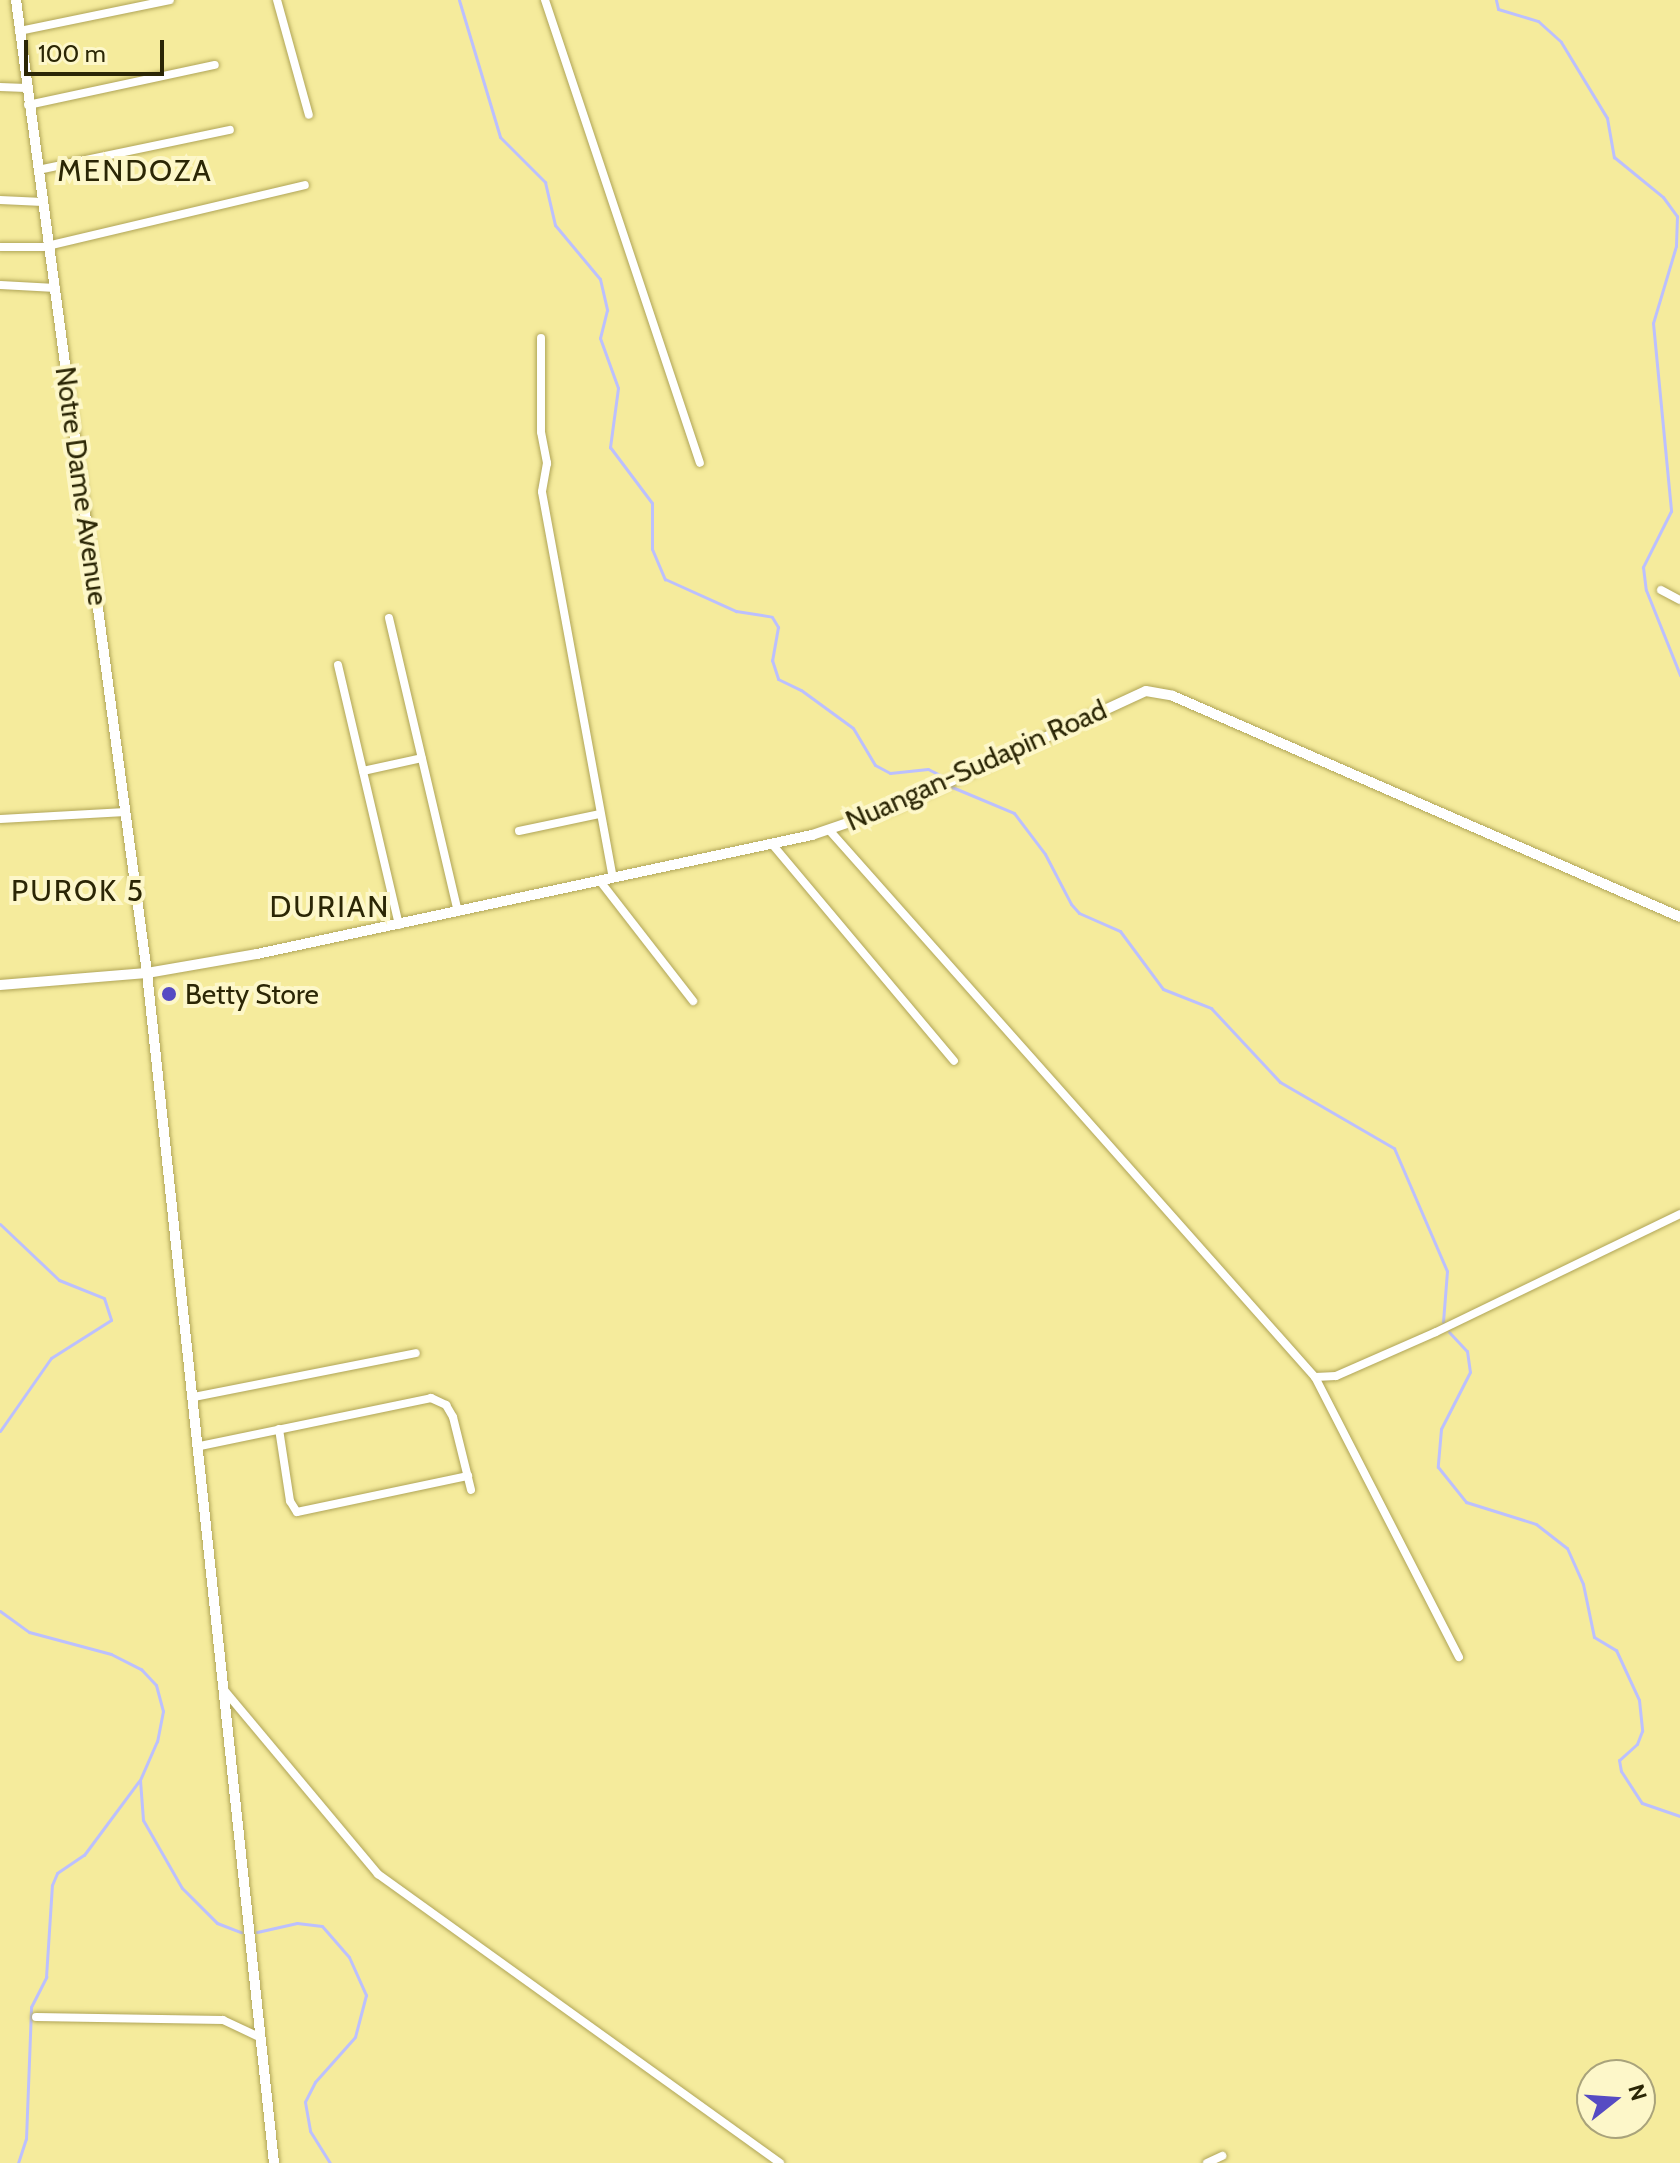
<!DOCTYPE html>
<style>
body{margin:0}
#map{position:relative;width:1680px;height:2163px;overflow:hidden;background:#f5eb9c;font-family:Cabin,sans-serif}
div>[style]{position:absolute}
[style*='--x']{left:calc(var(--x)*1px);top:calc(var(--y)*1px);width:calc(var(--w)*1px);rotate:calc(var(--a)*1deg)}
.stream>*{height:3px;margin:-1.5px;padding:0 1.5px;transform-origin:1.5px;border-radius:1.5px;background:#bcc0fe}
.roads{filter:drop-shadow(0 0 2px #b0a558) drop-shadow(0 0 2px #b0a558)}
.minor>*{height:8px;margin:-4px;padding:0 4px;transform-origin:4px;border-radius:4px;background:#fff}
.tertiary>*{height:10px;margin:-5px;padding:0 5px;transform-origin:5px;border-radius:5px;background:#fff}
.dots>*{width:22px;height:22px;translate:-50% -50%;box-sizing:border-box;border:4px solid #fdf7c9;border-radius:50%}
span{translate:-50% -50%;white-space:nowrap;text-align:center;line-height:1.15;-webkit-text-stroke:8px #fdf7c9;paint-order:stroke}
.street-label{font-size:28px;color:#2b2605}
.poi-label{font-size:28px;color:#2b2605}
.left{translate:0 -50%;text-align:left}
.neighbourhood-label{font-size:30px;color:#2b2605;letter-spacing:2px}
.north{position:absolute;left:1576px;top:2059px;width:80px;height:80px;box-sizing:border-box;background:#fdf7c9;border:2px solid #a9a37b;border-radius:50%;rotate:73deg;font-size:22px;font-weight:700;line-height:32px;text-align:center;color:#2b2605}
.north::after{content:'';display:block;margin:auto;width:28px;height:36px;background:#564bc3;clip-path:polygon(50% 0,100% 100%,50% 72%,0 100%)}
.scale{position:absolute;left:24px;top:40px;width:140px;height:36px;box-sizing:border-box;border:4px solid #2b2605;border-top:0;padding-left:10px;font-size:24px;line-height:28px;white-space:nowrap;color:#2b2605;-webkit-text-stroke:6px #fdf7c9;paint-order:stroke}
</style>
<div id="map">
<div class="stream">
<i style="--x:459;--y:0;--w:143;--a:73.3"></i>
<i style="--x:500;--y:137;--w:64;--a:45"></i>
<i style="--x:545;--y:182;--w:44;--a:76.9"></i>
<i style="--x:555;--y:225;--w:70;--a:50.2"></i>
<i style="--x:600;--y:279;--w:32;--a:77"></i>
<i style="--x:607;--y:310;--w:29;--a:104"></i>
<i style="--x:600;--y:338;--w:53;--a:70.2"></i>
<i style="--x:618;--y:388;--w:60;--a:97.7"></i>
<i style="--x:610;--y:447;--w:70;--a:53.1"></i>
<i style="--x:652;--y:503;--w:46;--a:90"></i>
<i style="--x:652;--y:549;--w:33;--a:67"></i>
<i style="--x:665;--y:579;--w:78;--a:24.3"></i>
<i style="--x:736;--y:611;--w:36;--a:9"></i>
<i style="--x:772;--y:617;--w:12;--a:59"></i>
<i style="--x:778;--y:627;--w:34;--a:100"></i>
<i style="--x:772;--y:660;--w:20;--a:72"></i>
<i style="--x:778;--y:679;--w:25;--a:26"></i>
<i style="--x:801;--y:690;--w:64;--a:36.2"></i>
<i style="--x:853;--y:728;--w:43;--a:59.3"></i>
<i style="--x:875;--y:765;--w:17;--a:28"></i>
<i style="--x:890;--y:773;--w:38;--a:-6"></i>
<i style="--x:928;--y:769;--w:18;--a:27"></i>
<i style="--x:1496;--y:0;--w:9;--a:77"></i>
<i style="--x:1498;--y:9;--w:42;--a:16.7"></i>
<i style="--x:1538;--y:21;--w:31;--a:42"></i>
<i style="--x:1561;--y:42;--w:89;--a:58.8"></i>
<i style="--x:1607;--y:118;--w:40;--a:80"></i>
<i style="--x:1614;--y:157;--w:63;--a:39.2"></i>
<i style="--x:1663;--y:197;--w:24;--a:54"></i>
<i style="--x:1677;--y:216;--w:30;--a:92"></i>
<i style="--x:1676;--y:246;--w:80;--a:106.6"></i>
<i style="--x:1653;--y:323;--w:189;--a:84.5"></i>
<i style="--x:1671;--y:511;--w:63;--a:116.6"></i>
<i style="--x:1643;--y:567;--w:23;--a:83"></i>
<i style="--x:1646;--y:590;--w:92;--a:68.2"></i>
<i style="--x:952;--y:787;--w:67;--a:22.8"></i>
<i style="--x:1014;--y:813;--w:51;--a:52.9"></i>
<i style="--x:1045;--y:854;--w:56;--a:62.5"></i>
<i style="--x:1071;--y:904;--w:12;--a:48"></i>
<i style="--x:1079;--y:913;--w:45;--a:23.7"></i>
<i style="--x:1120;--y:931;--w:72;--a:53.4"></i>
<i style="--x:1163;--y:989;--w:52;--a:21.6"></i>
<i style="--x:1211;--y:1008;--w:101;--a:47"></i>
<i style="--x:1280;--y:1082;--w:132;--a:30.1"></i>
<i style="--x:1394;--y:1148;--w:134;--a:66.7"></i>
<i style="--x:1447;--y:1271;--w:51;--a:94.5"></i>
<i style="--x:0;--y:1224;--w:81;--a:43.5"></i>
<i style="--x:59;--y:1280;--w:48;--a:21.8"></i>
<i style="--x:104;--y:1298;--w:23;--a:72"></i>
<i style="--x:111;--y:1320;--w:71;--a:147.7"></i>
<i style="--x:51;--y:1358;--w:89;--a:124.9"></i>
<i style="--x:1449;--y:1332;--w:26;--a:47"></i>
<i style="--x:1467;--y:1351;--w:21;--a:82"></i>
<i style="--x:1470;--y:1372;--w:64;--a:117"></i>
<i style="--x:1441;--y:1429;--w:38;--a:95"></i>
<i style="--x:1438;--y:1467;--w:45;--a:51.3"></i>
<i style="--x:1466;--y:1502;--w:73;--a:17.4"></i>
<i style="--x:1536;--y:1524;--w:39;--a:38"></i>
<i style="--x:1567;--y:1548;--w:39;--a:66"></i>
<i style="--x:1583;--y:1584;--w:54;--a:78.3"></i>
<i style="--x:1594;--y:1637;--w:26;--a:31"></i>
<i style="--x:1616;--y:1650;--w:55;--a:65.3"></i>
<i style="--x:1639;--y:1700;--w:31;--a:84"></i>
<i style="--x:1642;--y:1731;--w:14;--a:111"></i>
<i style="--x:1637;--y:1744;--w:24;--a:138"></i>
<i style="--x:1619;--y:1760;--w:11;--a:80"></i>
<i style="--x:1621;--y:1771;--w:38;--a:57"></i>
<i style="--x:1642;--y:1803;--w:40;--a:18.9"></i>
<i style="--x:0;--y:1611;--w:36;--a:36"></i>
<i style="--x:29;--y:1632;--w:85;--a:15"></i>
<i style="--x:111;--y:1654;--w:34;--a:27"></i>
<i style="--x:141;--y:1669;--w:22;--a:47"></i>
<i style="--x:156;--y:1685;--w:27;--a:75"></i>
<i style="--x:163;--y:1711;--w:31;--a:101"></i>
<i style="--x:157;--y:1741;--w:43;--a:113.6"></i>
<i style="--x:140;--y:1780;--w:40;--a:85.7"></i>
<i style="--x:143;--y:1820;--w:78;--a:60.2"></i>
<i style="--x:182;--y:1888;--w:49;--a:45"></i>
<i style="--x:217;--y:1923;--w:26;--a:21"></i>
<i style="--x:257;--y:1932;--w:41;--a:-12.7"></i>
<i style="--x:297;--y:1923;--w:25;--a:7"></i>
<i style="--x:322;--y:1926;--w:41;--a:48.9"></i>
<i style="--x:349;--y:1957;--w:42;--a:65.9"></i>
<i style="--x:366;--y:1995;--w:43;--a:104.7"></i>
<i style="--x:355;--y:2037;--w:60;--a:131.6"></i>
<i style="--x:315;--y:2082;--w:22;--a:117"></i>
<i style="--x:305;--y:2102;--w:29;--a:80"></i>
<i style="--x:310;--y:2131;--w:38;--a:58"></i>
<i style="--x:18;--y:2163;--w:25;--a:-72"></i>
<i style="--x:26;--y:2139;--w:132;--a:-87.8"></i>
<i style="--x:31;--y:2007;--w:34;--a:-63"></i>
<i style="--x:46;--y:1977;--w:92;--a:-86.3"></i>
<i style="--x:52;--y:1885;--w:13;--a:-67"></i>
<i style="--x:57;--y:1873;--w:32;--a:-34"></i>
<i style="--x:84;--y:1855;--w:92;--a:-53.4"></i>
</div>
<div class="roads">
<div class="minor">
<i style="--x:277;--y:0;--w:119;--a:74.5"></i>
<i style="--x:545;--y:0;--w:488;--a:71.5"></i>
<i style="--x:19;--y:31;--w:154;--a:-11.6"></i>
<i style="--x:0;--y:87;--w:26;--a:2"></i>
<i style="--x:28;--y:105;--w:191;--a:-12.1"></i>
<i style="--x:38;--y:170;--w:196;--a:-11.8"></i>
<i style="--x:0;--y:200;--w:43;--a:2.7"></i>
<i style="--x:0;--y:247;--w:43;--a:0"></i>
<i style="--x:43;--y:247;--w:269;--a:-13.3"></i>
<i style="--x:0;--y:285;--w:56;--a:3.1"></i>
<i style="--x:541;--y:338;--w:94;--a:90"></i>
<i style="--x:541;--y:432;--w:32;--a:79"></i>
<i style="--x:547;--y:463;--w:29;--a:100"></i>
<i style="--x:542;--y:492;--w:392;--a:79.6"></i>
<i style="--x:1661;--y:590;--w:21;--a:28"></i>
<i style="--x:389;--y:618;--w:302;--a:76.8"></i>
<i style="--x:338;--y:665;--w:267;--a:76.8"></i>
<i style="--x:363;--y:771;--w:60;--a:-12.4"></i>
<i style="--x:0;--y:819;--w:126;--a:-3.2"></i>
<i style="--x:519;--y:831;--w:83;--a:-11.9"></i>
<i style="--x:830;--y:831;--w:730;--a:48.39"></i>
<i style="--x:1315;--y:1377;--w:315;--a:62.8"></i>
<i style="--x:772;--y:844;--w:283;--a:50"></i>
<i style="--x:600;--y:881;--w:152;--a:52.2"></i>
<i style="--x:1315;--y:1377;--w:21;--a:-3"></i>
<i style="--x:1336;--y:1376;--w:109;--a:-23.7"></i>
<i style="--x:1436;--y:1332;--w:271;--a:-25.8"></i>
<i style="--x:194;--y:1397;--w:226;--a:-11.2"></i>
<i style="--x:279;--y:1429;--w:73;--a:81.3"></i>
<i style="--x:290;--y:1501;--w:13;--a:58"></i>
<i style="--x:297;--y:1512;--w:175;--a:-11.9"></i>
<i style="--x:200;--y:1446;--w:236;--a:-11.7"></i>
<i style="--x:431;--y:1398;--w:17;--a:25"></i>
<i style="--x:446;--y:1405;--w:14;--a:60"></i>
<i style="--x:453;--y:1417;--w:75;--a:76.1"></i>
<i style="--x:224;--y:1690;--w:240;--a:50.1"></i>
<i style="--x:378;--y:1874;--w:495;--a:35.7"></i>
<i style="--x:36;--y:2017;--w:187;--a:0.9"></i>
<i style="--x:223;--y:2020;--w:42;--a:25.3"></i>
<i style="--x:1207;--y:2163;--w:17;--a:-25"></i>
</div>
<div class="tertiary">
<i style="--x:16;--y:0;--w:982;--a:82.33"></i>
<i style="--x:147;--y:973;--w:1197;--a:83.91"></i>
<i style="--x:0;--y:985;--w:147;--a:-4.7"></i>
<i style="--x:147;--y:973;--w:112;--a:-9.8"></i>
<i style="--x:257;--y:954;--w:568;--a:-12.1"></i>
<i style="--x:812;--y:835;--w:90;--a:-18.8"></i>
<i style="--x:897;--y:806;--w:274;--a:-24.8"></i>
<i style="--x:1146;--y:691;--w:27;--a:10"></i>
<i style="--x:1173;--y:696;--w:553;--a:23.55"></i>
</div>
</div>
<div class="dots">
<i style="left:169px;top:994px;background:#564bc3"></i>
</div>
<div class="street-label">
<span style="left:82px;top:486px;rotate:82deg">Notre Dame Avenue</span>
<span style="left:976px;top:765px;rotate:-24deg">Nuangan-Sudapin Road</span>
</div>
<div class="poi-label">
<span class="left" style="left:185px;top:994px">Betty Store</span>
</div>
<div class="neighbourhood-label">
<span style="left:135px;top:171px">MENDOZA</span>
<span style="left:78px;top:891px">PUROK 5</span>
<span style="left:330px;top:907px">DURIAN</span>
</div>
<div class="north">N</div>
<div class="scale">100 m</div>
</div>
